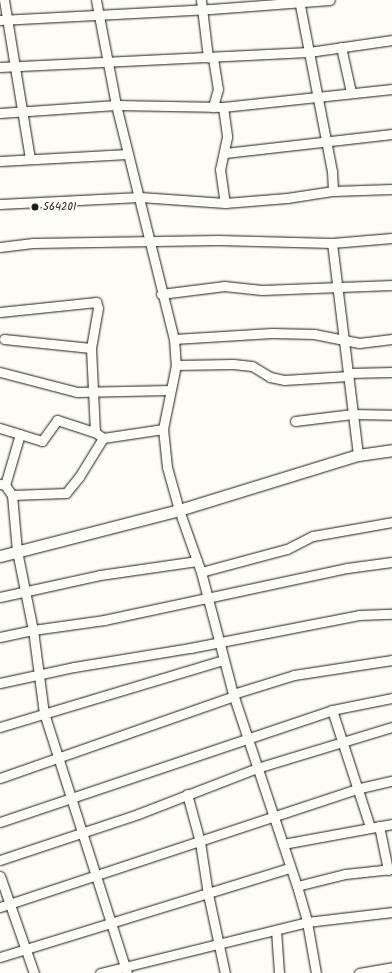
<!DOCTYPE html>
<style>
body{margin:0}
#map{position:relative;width:392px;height:973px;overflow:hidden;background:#fdfcf7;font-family:Kalam,sans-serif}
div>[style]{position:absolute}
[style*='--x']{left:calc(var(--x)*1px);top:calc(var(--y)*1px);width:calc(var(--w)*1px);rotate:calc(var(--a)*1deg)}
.roads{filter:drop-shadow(0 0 1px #1c1c1c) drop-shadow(0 0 1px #1c1c1c)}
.minor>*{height:9px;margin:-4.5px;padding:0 4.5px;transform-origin:4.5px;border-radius:4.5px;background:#fdfcf7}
.tertiary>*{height:11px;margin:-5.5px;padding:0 5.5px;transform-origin:5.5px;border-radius:5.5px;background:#fdfcf7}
.dots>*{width:11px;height:11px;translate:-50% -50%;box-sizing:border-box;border:2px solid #fdfcf7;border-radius:50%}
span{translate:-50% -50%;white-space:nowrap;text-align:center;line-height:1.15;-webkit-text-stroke:3px #fdfcf7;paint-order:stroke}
.poi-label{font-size:11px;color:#1c1c1c}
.left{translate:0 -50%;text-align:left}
</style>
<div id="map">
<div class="roads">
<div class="minor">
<i style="--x:4;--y:0;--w:161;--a:80.7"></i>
<i style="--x:96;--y:0;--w:107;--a:79.2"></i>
<i style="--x:116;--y:105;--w:241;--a:76.1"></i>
<i style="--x:174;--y:339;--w:26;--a:86"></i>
<i style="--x:176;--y:365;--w:65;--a:101.5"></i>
<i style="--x:163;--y:429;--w:38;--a:84"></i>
<i style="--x:167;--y:467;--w:45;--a:74.4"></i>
<i style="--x:179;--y:510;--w:66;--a:70.5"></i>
<i style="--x:201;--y:572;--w:126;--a:75.3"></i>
<i style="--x:233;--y:694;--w:202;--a:71.6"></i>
<i style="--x:297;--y:886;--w:37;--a:74"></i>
<i style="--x:307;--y:922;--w:52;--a:80"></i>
<i style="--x:201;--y:0;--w:58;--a:83.1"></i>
<i style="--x:299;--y:0;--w:174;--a:79.1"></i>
<i style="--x:332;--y:171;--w:20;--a:87"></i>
<i style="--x:0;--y:20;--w:211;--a:-3"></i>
<i style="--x:211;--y:9;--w:119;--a:-4.3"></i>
<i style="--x:341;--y:47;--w:46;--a:77.5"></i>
<i style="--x:213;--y:58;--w:31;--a:81"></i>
<i style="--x:218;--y:89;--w:19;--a:106"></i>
<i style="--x:0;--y:67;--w:309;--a:-2.8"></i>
<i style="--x:309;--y:52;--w:84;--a:-8.2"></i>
<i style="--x:223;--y:107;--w:30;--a:82"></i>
<i style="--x:227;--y:137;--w:33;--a:102"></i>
<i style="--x:220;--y:169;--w:34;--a:82"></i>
<i style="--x:0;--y:113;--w:116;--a:-3.9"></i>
<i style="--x:116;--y:105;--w:107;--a:1.1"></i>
<i style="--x:223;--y:107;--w:170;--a:-6.1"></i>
<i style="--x:225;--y:153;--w:168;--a:-6.5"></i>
<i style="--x:0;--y:161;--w:128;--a:-3.1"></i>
<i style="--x:0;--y:204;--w:140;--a:-2.9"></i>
<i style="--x:140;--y:197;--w:85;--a:4"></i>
<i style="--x:225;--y:203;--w:62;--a:-4.6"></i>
<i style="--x:287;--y:198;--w:47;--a:-8.7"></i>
<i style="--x:333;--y:191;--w:59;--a:-1.9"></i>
<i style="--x:332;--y:243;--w:214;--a:83"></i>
<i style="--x:0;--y:247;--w:33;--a:-7"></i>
<i style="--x:33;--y:243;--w:185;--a:-0.9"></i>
<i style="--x:218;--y:240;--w:114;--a:1.5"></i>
<i style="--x:332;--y:243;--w:60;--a:-4.8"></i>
<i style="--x:161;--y:294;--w:64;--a:-7.2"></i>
<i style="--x:224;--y:286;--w:38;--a:6"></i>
<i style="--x:262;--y:290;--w:130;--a:-2.2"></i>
<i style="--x:0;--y:312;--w:97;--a:-5.9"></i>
<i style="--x:96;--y:302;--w:6;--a:72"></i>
<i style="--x:98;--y:308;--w:41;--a:99.9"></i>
<i style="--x:91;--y:348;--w:84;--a:87.3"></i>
<i style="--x:4;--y:339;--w:87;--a:5.9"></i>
<i style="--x:174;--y:339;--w:98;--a:-3.5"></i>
<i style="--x:272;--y:333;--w:42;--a:1.4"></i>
<i style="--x:314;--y:334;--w:46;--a:11.3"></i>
<i style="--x:359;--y:343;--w:33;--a:-7"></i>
<i style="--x:176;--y:365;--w:57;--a:-1"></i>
<i style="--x:233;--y:364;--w:19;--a:6"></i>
<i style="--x:252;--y:366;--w:21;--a:31"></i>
<i style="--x:270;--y:377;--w:14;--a:12"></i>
<i style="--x:284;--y:380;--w:65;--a:-3.5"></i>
<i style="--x:0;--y:372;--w:80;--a:14.6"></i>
<i style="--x:77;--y:392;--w:93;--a:-1.2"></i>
<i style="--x:349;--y:373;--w:43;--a:-1.3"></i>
<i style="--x:295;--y:421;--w:58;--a:-6.9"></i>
<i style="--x:353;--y:414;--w:39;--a:1"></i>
<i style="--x:0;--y:428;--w:44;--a:17.2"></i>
<i style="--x:42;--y:441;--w:26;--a:-54"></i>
<i style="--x:57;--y:420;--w:40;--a:18"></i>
<i style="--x:95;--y:432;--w:10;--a:37"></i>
<i style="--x:103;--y:438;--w:61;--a:-8.5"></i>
<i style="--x:0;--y:484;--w:5;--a:11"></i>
<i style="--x:5;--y:485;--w:12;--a:55"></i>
<i style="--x:12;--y:495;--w:56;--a:84.9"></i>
<i style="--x:17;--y:551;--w:81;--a:78.6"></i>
<i style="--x:33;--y:630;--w:84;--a:82.5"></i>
<i style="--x:44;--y:713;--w:273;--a:72.3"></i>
<i style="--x:5;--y:485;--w:53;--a:-73.6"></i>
<i style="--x:12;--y:495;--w:54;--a:-2.1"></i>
<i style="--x:66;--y:493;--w:21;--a:-51"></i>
<i style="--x:79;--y:477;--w:46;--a:-58.4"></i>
<i style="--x:201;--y:572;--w:89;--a:-15"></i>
<i style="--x:287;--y:549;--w:29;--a:-27"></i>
<i style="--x:313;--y:536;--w:80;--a:-10"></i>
<i style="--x:0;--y:597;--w:102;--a:-12.4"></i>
<i style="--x:100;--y:575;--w:98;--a:-8.2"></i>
<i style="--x:0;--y:637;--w:34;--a:-12"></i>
<i style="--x:33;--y:630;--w:72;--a:-8"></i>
<i style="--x:104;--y:620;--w:249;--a:-12.1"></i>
<i style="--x:347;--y:568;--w:45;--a:-7.6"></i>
<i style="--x:0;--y:683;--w:76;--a:-12.2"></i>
<i style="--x:74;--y:667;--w:118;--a:-9.3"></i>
<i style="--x:190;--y:648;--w:172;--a:-11"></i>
<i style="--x:359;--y:615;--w:33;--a:-2"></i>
<i style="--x:233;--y:694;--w:64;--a:-17.3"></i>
<i style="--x:294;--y:675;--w:99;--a:-8.7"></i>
<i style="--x:332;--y:710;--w:123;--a:72"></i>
<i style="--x:0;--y:727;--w:233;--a:-16.7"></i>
<i style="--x:0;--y:778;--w:248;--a:-19.3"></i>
<i style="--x:187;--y:794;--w:50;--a:74.8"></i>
<i style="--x:200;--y:842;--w:53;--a:81.3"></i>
<i style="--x:208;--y:894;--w:81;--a:77.9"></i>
<i style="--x:0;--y:822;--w:350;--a:-18.6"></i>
<i style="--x:332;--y:710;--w:61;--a:-11.3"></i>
<i style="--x:379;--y:826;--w:45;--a:78.4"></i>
<i style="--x:283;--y:844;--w:111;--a:-10.4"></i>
<i style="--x:0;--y:860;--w:145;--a:-18.4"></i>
<i style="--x:138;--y:814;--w:128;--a:-21.1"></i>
<i style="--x:257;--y:768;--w:141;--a:-16.9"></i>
<i style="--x:0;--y:876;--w:103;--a:70.7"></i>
<i style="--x:297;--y:886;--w:49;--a:-14"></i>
<i style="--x:345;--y:874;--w:47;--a:-6.1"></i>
<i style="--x:0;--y:907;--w:375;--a:-18.3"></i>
<i style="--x:356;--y:789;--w:37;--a:-13"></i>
<i style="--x:276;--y:930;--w:43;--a:86"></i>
<i style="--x:0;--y:957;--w:303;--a:-17.1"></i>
<i style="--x:100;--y:973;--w:213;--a:-13.8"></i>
<i style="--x:307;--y:922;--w:86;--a:-6.7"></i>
<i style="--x:359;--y:973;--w:34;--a:-10"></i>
</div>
<div class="tertiary">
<i style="--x:0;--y:556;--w:185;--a:-14.4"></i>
<i style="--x:179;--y:510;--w:187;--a:-17.1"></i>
<i style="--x:358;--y:455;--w:34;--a:-8"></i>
</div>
</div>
<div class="dots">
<i style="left:35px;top:207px;background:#1c1c1c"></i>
</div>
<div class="poi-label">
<span class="left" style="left:43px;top:207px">564201</span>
</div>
</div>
